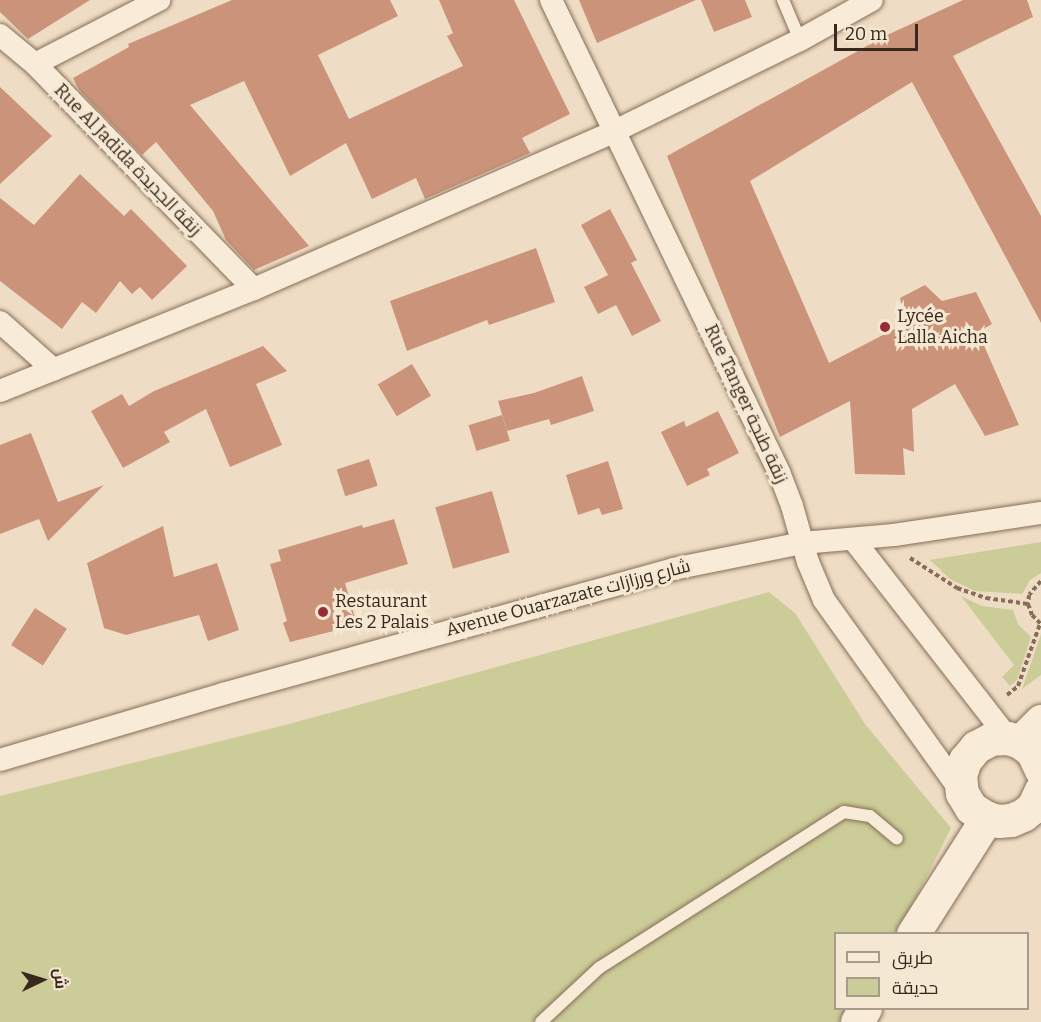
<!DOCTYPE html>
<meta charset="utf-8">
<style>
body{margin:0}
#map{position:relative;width:1041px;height:1022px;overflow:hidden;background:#eeddc4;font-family:Bitter,Cairo,serif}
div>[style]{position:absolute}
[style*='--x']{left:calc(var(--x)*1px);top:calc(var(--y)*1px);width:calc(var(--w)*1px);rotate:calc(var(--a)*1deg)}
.green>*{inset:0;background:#cbcc98}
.building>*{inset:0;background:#cb947a;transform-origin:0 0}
.path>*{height:4px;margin-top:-2px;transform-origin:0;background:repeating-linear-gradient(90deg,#886e5a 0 4.5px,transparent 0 7.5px)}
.roads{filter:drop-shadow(0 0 2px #886e5a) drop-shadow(0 0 2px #886e5a)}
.lane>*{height:12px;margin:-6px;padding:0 6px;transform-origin:6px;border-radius:6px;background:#f8ebd7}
.street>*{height:22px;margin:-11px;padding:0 11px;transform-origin:11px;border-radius:11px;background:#f8ebd7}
.secondary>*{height:33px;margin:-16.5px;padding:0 16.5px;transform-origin:16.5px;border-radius:16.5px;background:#f8ebd7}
.dots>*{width:16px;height:16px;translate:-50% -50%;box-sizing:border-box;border:3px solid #f5e8d3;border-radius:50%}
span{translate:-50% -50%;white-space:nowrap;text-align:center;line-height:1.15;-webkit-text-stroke:6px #f5e8d3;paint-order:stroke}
.street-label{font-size:18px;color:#38281e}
.poi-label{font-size:18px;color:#38281e}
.left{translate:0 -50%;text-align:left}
.legend{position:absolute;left:834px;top:932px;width:195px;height:78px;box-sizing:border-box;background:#f5e8d3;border:2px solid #a99b8b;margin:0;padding:8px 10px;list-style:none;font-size:18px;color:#38281e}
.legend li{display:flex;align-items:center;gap:12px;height:30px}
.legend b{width:30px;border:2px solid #a99b8b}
.north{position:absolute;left:12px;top:950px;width:60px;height:60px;-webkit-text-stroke:4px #f5e8d3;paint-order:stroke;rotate:86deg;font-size:16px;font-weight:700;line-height:24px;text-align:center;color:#38281e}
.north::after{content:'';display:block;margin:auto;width:21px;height:27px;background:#38281e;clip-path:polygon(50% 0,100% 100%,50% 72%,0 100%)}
.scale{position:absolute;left:834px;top:24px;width:84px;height:27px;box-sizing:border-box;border:3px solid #38281e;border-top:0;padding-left:8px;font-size:18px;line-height:21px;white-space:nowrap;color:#38281e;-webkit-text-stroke:4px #f5e8d3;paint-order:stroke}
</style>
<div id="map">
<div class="green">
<i style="clip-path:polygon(1041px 542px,1041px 573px,1030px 580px,1022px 594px,975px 591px,950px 579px,930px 560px)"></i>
<i style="clip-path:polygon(769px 592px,795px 613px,865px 724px,951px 828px,911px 908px,895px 933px,836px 934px,836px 1008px,847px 1009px,839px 1022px,0 1022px,0 796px,293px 723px)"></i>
<i style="clip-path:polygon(961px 596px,982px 606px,1013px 610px,1018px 624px,1031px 637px,1017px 680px,1010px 686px,1002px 677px,1014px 665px)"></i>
<i style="clip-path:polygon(1041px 634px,1041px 675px,1022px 689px)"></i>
</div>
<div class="building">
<i style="clip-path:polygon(0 0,90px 0,28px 39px,0 12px)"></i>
<i style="clip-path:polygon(232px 0,390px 0,398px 16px,318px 55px,349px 119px,463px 66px,447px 36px,453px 33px,439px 0,514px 0,570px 114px,522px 138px,530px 153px,425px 199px,416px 178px,372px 199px,346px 143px,290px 176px,244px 81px,190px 105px,309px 246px,254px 270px,226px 240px,213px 211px,156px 142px,142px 155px,79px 90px,73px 78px,129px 47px,128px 44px)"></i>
<i style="clip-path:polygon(579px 0,696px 0,597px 43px)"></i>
<i style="clip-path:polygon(701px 0,745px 0,752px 17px,714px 32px)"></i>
<i style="clip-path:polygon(963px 0,1027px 0,1033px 17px,953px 56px,1041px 216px,1041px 323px,912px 82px,750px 181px,829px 363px,906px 323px,900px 298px,925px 285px,942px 301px,976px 292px,992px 324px,978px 332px,1019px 425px,985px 436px,955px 384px,912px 409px,914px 452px,903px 448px,905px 475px,855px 474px,850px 401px,780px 437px,667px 156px,885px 36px)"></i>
<i style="clip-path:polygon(0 87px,52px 136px,0 184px)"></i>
<i style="clip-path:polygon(80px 174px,124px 216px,131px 209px,187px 266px,152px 300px,140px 287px,132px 294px,120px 281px,96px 313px,82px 302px,62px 329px,0 281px,0 198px,34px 225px)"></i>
<i style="clip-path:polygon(610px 209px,637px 260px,631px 263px,661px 321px,632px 336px,616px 305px,598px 314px,584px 287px,608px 275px,581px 225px)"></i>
<i style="clip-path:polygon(536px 248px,555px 302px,489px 325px,487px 320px,407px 351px,390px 301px)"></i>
<i style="clip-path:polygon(263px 346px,287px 371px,256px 384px,282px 445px,230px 467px,206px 409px,164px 432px,170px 442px,123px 468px,91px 411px,122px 394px,129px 406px,154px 391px)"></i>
<i style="left:412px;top:364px;width:37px;height:40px;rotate:59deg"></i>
<i style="clip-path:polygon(582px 376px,594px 411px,551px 425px,549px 419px,507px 431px,498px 401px,534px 393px)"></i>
<i style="clip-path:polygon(718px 411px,739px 453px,707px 469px,710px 475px,687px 486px,661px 432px,684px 421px,686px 427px)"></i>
<i style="left:502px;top:415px;width:27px;height:35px;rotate:73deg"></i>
<i style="clip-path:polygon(31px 433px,58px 502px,104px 485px,48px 541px,39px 519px,0 534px,0 445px)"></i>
<i style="left:369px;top:459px;width:28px;height:34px;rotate:72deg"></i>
<i style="clip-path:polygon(608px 461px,623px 509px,602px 515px,599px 508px,578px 515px,566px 475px)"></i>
<i style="left:492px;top:491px;width:64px;height:59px;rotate:74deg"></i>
<i style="clip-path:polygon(394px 519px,408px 564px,345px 583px,357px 625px,290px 642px,283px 623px,287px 621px,270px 564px,281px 561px,278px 550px,362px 525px,363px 528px)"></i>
<i style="clip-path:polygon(163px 526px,174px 577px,217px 563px,239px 630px,208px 641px,199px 615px,126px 635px,104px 628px,87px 563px)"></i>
<i style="left:35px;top:608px;width:38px;height:44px;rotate:33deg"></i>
</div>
<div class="path">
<i style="--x:910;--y:558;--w:56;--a:32.6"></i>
<i style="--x:957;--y:588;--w:31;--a:19"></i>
<i style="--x:986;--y:598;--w:42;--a:8.1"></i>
<i style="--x:1041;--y:581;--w:18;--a:131"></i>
<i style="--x:1029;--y:595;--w:9;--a:96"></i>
<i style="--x:1028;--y:604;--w:12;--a:70"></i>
<i style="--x:1032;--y:615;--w:13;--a:45"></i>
<i style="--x:1007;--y:695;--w:14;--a:-39"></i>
<i style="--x:1018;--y:686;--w:66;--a:-70.5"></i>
</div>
<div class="roads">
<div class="lane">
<i style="--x:783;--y:0;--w:43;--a:67"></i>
<i style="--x:541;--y:1022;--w:79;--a:-43"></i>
<i style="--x:599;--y:968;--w:290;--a:-32.5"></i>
<i style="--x:844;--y:812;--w:26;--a:9"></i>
<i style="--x:870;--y:816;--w:35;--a:40"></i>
</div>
<div class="street">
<i style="--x:551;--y:0;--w:524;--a:64.22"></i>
<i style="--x:779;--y:472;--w:36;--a:69"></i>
<i style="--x:792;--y:506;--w:58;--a:74.1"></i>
<i style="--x:808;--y:562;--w:41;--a:67.2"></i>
<i style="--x:824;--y:600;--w:237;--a:54.4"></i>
<i style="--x:0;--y:35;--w:45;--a:39.6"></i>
<i style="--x:35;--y:64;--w:314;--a:45.8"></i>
<i style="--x:35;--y:64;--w:140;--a:-27.3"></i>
<i style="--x:0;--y:322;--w:72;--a:41.6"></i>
<i style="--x:0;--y:391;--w:274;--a:-21.9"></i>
<i style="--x:254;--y:289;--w:394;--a:-23.6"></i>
<i style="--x:615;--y:131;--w:206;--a:-26.2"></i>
<i style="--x:800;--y:40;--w:82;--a:-29.1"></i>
<i style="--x:853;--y:539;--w:252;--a:52.1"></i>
<i style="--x:0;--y:760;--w:233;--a:-16.5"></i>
<i style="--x:223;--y:694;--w:467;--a:-15.5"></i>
<i style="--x:673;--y:569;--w:132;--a:-11.4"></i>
<i style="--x:802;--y:543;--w:92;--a:-5"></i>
<i style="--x:894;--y:535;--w:149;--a:-8.5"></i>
</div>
<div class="secondary">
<i style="--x:1020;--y:742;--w:30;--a:-45"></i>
<i style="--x:1041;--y:770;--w:21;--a:-115"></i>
<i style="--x:1032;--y:751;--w:15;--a:-143"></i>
<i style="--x:1020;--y:742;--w:13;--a:-162"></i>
<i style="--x:1008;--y:738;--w:17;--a:177"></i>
<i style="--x:991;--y:739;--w:17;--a:152"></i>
<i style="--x:976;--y:747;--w:17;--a:130"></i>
<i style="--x:965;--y:760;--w:16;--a:108"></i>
<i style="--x:960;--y:775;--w:18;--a:84"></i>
<i style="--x:962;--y:793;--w:17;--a:59"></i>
<i style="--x:971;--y:808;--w:19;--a:32"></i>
<i style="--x:987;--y:818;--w:12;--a:14"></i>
<i style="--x:999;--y:821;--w:12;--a:-5"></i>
<i style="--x:1011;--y:820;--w:13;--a:-23"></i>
<i style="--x:1023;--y:815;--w:13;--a:-39"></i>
<i style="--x:1033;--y:807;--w:19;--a:-65"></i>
<i style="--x:913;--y:934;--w:138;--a:-57.5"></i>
<i style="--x:857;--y:1022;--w:16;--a:-60"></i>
</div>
</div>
<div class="dots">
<i style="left:885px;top:327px;background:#962b36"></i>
<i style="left:323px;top:612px;background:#962b36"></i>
</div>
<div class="street-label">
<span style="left:128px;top:160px;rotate:46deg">Rue Al Jadida زنقة الجديدة</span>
<span style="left:746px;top:404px;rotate:65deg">Rue Tanger زنقة طنجة</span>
<span style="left:568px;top:598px;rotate:-15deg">Avenue Ouarzazate شارع ورزازات</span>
</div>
<div class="poi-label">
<span class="left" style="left:897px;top:327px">Lycée<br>Lalla Aicha</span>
<span class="left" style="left:335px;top:612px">Restaurant<br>Les 2 Palais</span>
</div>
<ul class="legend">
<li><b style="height:8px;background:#f8ebd7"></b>طريق</li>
<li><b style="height:16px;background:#cbcc98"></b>حديقة</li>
</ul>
<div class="north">ش</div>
<div class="scale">20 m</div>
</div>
